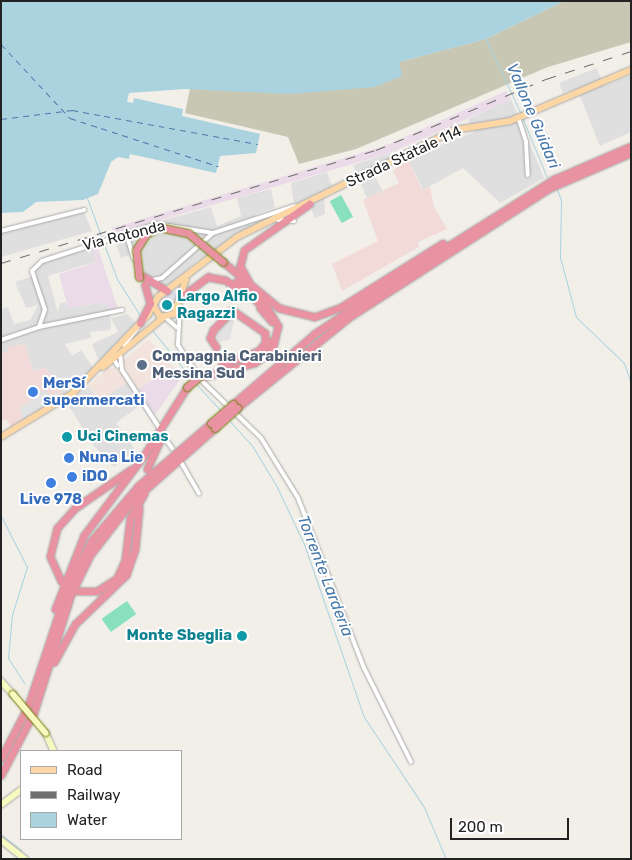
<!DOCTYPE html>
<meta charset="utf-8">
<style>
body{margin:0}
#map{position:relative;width:632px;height:860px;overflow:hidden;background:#f2efe9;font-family:Rubik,sans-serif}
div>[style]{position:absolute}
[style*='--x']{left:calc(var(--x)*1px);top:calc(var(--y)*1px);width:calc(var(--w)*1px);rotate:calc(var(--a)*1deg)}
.residential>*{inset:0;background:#e0dfdf}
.commercial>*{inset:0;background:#f2dad9}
.industrial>*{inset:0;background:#ebdbe8}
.military>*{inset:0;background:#f3e3dd}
.construction>*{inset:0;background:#c7c7b4}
.pitch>*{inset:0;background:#88e0be;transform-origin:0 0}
.parking>*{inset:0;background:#e2e2e2}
.plaza>*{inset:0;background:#dddde8}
.round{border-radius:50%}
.water>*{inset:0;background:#aad3df}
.stream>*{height:1px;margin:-0.5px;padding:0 0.5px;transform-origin:0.5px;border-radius:0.5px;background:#aad3df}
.ferry>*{height:1px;margin-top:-0.5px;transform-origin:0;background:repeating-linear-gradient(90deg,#4a7aab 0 6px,transparent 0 11px)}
.roads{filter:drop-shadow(0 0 1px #a9a9a9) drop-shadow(0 0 1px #a9a9a9)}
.street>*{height:4px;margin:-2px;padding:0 2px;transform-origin:2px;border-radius:2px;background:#fff}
.secondary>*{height:5.5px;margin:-2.75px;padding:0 2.75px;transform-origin:2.75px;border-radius:2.75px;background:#f7fabf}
.primary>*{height:6px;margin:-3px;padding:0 3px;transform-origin:3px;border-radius:3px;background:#fcd6a4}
.highway>*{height:7px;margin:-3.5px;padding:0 3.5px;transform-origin:3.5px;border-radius:3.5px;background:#e892a2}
.rail>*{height:1px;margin-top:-0.5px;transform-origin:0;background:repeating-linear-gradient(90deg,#707070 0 10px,transparent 0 20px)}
.bridges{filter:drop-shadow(0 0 1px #707d05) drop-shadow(0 0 1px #707d05)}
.secondary-bridge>*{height:5.5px;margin:-2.75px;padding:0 2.75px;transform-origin:2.75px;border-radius:2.75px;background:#f7fabf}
.highway-bridge>*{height:7px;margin:-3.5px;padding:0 3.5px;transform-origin:3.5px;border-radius:3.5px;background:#e892a2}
.dots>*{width:14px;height:14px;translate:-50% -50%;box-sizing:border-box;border:2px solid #fff;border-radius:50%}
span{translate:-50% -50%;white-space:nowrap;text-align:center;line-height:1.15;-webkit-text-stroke:4px #fff;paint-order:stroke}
.street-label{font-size:15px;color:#222}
.culture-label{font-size:15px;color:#0d838f;font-weight:700}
.left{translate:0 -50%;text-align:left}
.right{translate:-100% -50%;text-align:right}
.service-label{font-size:15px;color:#4e5e75;font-weight:700}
.shop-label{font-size:15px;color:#366cbe;font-weight:700}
.water-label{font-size:16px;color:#4a7aab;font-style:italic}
.frame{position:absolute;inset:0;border:2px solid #222;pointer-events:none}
.legend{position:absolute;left:20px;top:750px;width:162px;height:90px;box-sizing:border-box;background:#fff;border:1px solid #a7a7a7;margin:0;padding:6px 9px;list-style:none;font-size:15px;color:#222}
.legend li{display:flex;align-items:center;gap:10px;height:25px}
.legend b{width:25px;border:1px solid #a7a7a7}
.scale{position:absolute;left:450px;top:818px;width:119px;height:22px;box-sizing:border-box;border:2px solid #222;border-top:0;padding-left:6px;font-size:15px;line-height:18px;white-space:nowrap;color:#222;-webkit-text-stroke:4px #fff;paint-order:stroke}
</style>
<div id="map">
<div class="residential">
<i style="clip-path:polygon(596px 68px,605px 86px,631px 75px,631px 132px,600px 146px,577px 89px,563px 93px,559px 83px)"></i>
<i style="clip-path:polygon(511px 99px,544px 178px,500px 203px,463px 168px,423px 190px,407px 158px,474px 132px,468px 119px)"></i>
<i style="clip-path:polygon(390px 153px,392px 160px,371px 170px,383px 191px,367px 198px,353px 165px)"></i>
<i style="clip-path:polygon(327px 172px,333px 189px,324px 194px,325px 214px,315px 218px,308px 199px,294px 205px,291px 183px)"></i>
<i style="clip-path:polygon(271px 189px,275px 208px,255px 214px,259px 223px,196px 262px,167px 287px,143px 272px,142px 251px,121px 258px,117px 247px,113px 234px,211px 207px,217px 226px,241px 216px,237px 198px)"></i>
<i style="clip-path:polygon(84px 212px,92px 231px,1px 257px,1px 233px)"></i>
<i style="clip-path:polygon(91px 247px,98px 261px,48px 276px,58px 313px,60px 303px,66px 302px,68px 308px,106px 302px,110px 312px,111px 330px,90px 332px,91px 338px,65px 344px,72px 356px,81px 350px,93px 368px,63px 395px,45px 368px,33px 371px,29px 359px,13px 349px,7px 347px,9px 351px,1px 354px,1px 309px,8px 307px,14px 324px,30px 320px,38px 305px,26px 308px,15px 282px,36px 275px,33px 268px,43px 262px)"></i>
<i style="clip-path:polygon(127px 314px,136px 323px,99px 361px,92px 344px,118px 332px,111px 318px)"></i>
<i style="clip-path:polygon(128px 382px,142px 404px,116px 423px,135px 450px,114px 467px,93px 445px,67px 403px,88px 386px,100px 400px)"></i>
</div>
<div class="commercial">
<i style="clip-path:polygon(407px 158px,422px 190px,430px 187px,434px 207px,447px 229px,418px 242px,419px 247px,342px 291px,332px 264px,378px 241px,363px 200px,399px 183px,393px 171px)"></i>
<i style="clip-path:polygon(25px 344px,33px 371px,45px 367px,63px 395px,11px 427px,6px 419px,1px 422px,1px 354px,8px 351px,7px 347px)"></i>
</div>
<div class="industrial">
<i style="clip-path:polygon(506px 91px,511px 99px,390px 153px,113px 234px,112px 228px,387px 145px)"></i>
<i style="clip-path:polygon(97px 246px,118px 309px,110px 312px,106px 302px,68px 308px,59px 274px,97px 262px,91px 247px)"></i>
<i style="clip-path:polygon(173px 367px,181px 378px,155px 415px,138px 389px)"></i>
</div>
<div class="military">
<i style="clip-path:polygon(149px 339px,173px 367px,138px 389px,122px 361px)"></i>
<i style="clip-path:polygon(109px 367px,118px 369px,128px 382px,100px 400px,88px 386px)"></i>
</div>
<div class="construction">
<i style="clip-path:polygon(564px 1px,631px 1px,631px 42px,548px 67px,356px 149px,299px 164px,288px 137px,185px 113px,190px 89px,323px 90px,399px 62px,486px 39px)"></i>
</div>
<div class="pitch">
<i style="left:341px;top:195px;width:25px;height:13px;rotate:61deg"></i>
<i style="left:127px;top:601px;width:16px;height:31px;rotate:55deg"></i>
</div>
<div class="parking">
<i style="clip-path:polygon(236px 313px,230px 339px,219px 342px,216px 335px,224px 316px)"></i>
<i style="clip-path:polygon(46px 389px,50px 396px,58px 392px,61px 396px,23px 419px,20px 408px)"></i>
</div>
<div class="plaza">
<i class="round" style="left:153px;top:290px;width:30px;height:30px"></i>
</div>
<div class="water">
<i style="clip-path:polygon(1px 1px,564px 1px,486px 39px,399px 62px,402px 76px,374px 87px,289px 94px,185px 89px,129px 93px,127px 102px,133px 103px,134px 98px,183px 109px,182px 116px,260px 134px,256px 153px,220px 156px,216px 173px,130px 154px,129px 159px,118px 157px,111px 162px,98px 194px,83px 200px,36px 202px,23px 212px,1px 213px)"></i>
</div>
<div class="stream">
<i style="--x:486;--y:39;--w:83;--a:65"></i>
<i style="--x:522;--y:117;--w:68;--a:67.6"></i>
<i style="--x:556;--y:188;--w:12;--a:66"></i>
<i style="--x:561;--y:199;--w:58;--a:91"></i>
<i style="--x:560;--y:257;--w:62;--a:75.1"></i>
<i style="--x:576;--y:317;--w:66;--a:43.8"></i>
<i style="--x:624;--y:363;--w:21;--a:71"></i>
<i style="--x:87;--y:198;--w:86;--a:69.7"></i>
<i style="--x:117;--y:279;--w:45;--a:57.7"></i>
<i style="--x:152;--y:330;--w:63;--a:50.8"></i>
<i style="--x:196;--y:384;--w:37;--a:47"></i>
<i style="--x:228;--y:419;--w:38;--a:48"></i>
<i style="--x:253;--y:447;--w:47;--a:59"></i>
<i style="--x:277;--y:487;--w:63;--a:64.7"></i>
<i style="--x:304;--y:544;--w:183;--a:70.9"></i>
<i style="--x:364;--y:717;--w:108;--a:56.3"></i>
<i style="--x:424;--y:807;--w:56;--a:67.1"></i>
<i style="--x:1;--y:516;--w:57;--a:63"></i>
<i style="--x:27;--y:567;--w:50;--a:107.4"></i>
<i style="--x:12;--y:615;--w:43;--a:95.3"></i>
<i style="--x:8;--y:658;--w:30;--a:57"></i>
<i style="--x:1;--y:835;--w:26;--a:37"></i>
</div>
<div class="ferry">
<i style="--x:1;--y:44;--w:101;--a:47"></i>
<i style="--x:70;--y:118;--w:156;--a:18"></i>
<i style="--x:1;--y:119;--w:72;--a:-7.2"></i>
<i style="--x:72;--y:110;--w:189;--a:10.4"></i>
</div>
<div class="roads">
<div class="street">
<i style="--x:518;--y:117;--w:26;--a:72"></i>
<i style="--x:526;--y:142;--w:33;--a:87"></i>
<i style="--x:278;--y:220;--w:16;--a:4"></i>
<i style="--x:1;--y:231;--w:86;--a:-14.2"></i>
<i style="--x:126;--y:233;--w:27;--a:73"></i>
<i style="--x:153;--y:280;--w:9;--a:-13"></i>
<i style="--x:162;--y:278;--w:68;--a:-41.4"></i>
<i style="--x:180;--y:306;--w:39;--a:93"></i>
<i style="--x:178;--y:345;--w:42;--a:56.7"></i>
<i style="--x:201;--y:380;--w:83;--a:44"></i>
<i style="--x:261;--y:438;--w:70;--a:58.3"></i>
<i style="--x:298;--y:498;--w:182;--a:68.8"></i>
<i style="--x:364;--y:668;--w:105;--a:63.4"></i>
<i style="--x:165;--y:317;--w:15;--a:42"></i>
<i style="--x:39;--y:327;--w:18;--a:-71"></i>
<i style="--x:45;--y:310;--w:41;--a:-108.4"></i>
<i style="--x:32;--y:271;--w:14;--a:-45"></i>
<i style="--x:42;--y:261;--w:121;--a:-17.8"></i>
<i style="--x:157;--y:224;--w:57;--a:9.1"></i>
<i style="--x:213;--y:233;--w:86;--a:-18.2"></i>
<i style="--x:1;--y:340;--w:40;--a:-18.9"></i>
<i style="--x:39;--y:327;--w:85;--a:-11.6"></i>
<i style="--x:124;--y:345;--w:21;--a:-51"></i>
<i style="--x:120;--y:354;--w:16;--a:83"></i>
<i style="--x:122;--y:370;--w:70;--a:57.2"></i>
<i style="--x:113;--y:358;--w:9;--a:58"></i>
<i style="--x:164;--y:437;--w:14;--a:54"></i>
<i style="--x:182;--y:464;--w:34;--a:60"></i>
</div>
<div class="secondary">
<i style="--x:1;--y:681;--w:18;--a:47"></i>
<i style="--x:46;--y:733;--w:20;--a:66"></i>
<i style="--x:1;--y:805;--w:25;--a:-37"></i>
<i style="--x:1;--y:840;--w:31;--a:38"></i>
</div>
<div class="primary">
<i style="--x:154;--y:306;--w:13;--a:61"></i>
<i style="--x:160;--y:317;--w:14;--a:-12"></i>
<i style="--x:174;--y:314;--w:36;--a:-71"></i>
<i style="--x:103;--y:367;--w:79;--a:-39.3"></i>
<i style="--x:1;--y:437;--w:84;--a:-31.4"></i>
<i style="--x:73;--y:393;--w:108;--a:-46.1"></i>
<i style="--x:148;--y:315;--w:21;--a:-61"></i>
<i style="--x:158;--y:297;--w:99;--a:-37.2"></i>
<i style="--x:237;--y:237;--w:242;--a:-26.2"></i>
<i style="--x:454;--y:130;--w:57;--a:-9.1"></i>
<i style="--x:510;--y:121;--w:131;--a:-22.9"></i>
</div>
<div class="highway">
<i style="--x:223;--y:262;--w:72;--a:39.4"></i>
<i style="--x:279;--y:308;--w:36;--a:14"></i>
<i style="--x:314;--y:317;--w:29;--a:-20"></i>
<i style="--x:341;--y:307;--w:120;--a:-32.1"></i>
<i style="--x:143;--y:276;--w:28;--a:32"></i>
<i style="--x:237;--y:281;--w:39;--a:46"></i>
<i style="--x:250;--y:284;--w:21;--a:-119"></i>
<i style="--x:240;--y:266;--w:16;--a:-76"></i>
<i style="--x:244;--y:250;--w:80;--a:-35.3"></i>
<i style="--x:181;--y:297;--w:34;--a:-37"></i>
<i style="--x:208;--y:277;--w:17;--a:10"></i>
<i style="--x:225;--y:280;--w:17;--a:33"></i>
<i style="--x:260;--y:308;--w:18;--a:49"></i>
<i style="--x:140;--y:323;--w:22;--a:-63"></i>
<i style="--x:150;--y:303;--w:19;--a:-106"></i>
<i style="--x:216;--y:347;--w:11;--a:-124"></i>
<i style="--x:210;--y:338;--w:9;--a:-69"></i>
<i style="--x:213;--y:330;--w:28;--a:-46"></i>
<i style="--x:232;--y:310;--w:40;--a:34.9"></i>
<i style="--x:265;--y:333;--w:10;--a:90"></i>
<i style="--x:265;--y:343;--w:11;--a:131"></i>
<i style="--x:258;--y:351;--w:39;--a:159"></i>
<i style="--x:257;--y:357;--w:23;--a:-47"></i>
<i style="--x:203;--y:377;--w:53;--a:-15.4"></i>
<i style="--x:254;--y:363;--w:22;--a:-34"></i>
<i style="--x:272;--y:351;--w:26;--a:-77"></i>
<i style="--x:278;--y:326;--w:33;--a:-121"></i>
<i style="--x:233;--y:404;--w:107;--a:-40.8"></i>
<i style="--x:314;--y:334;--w:123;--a:-33.7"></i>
<i style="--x:416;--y:266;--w:163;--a:-32.2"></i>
<i style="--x:554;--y:179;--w:84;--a:-23.2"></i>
<i style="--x:237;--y:408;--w:143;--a:-39"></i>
<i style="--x:348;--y:318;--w:240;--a:-32.8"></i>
<i style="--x:550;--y:188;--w:88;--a:-23.4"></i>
<i style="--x:147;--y:469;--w:35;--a:-66"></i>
<i style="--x:61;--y:581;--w:27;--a:-114"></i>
<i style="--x:50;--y:556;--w:29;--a:-76"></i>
<i style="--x:57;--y:528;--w:27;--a:-48"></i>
<i style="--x:75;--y:508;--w:67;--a:-34.6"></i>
<i style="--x:77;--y:591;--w:20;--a:0"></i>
<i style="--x:97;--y:591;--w:24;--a:-33"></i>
<i style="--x:117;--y:578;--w:20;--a:-66"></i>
<i style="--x:125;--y:560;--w:42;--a:-83.2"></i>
<i style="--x:130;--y:518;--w:28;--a:-60"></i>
<i style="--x:55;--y:609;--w:79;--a:-68.6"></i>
<i style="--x:84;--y:535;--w:100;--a:-53.1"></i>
<i style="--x:144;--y:455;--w:80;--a:-57.7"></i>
<i style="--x:54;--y:662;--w:43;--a:-61.1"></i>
<i style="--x:75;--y:624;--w:71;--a:-43.9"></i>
<i style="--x:126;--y:575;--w:28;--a:-71"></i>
<i style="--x:135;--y:549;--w:41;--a:-84.4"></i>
<i style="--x:1;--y:758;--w:59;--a:-62.6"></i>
<i style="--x:28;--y:706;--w:121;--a:-71.7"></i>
<i style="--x:66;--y:591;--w:57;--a:-63"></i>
<i style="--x:92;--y:540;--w:71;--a:-49.6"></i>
<i style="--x:138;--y:486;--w:96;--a:-40.8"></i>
<i style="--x:1;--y:775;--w:71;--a:-62.4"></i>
<i style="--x:34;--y:712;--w:124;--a:-72.6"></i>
<i style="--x:71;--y:594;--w:43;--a:-64"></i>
<i style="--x:90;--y:555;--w:67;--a:-52.3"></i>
<i style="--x:131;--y:502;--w:112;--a:-41.4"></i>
</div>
</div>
<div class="rail">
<i style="--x:1;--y:263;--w:392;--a:-16.8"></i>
<i style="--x:376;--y:150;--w:184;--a:-22.7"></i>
<i style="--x:546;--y:79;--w:89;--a:-18.2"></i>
</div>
<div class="bridges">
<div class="secondary-bridge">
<i style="--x:13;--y:694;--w:51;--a:49.8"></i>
</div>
<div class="highway-bridge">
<i style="--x:139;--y:277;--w:27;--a:-96"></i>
<i style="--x:136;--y:250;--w:19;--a:-58"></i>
<i style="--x:146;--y:234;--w:15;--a:-28"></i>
<i style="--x:159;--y:227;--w:30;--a:12"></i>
<i style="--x:188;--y:233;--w:45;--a:39.6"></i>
<i style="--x:187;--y:387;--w:18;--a:-41"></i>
<i style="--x:211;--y:423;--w:29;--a:-41"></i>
<i style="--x:215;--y:428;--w:30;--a:-42"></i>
</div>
</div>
<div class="dots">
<i style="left:167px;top:305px;background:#0f9aa8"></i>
<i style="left:142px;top:365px;background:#5c6f8a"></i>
<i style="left:33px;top:392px;background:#3f7fe0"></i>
<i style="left:67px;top:437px;background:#0f9aa8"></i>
<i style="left:69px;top:458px;background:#3f7fe0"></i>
<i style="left:72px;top:477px;background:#3f7fe0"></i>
<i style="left:51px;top:483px;background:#3f7fe0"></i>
<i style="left:242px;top:636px;background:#0f9aa8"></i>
</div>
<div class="street-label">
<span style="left:404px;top:157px;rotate:-25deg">Strada Statale 114</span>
<span style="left:124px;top:236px;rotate:-14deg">Via Rotonda</span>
</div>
<div class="culture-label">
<span class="left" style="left:177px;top:305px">Largo Alfio<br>Ragazzi</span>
<span class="left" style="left:77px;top:437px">Uci Cinemas</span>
<span class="right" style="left:232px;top:636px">Monte Sbeglia</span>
</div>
<div class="service-label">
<span class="left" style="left:152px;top:365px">Compagnia Carabinieri<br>Messina Sud</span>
</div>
<div class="shop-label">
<span class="left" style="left:43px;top:392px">MerSí<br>supermercati</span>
<span class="left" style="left:79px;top:458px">Nuna Lie</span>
<span class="left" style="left:82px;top:477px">iDO</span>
<span style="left:51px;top:500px">Live 978</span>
</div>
<div class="water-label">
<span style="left:533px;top:116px;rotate:67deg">Vallone Guidari</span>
<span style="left:325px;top:576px;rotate:69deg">Torrente Larderia</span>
</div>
<div class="frame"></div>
<ul class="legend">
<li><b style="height:6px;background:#fcd6a4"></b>Road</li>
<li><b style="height:6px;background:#707070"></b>Railway</li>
<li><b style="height:14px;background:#aad3df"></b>Water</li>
</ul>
<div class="scale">200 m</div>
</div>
